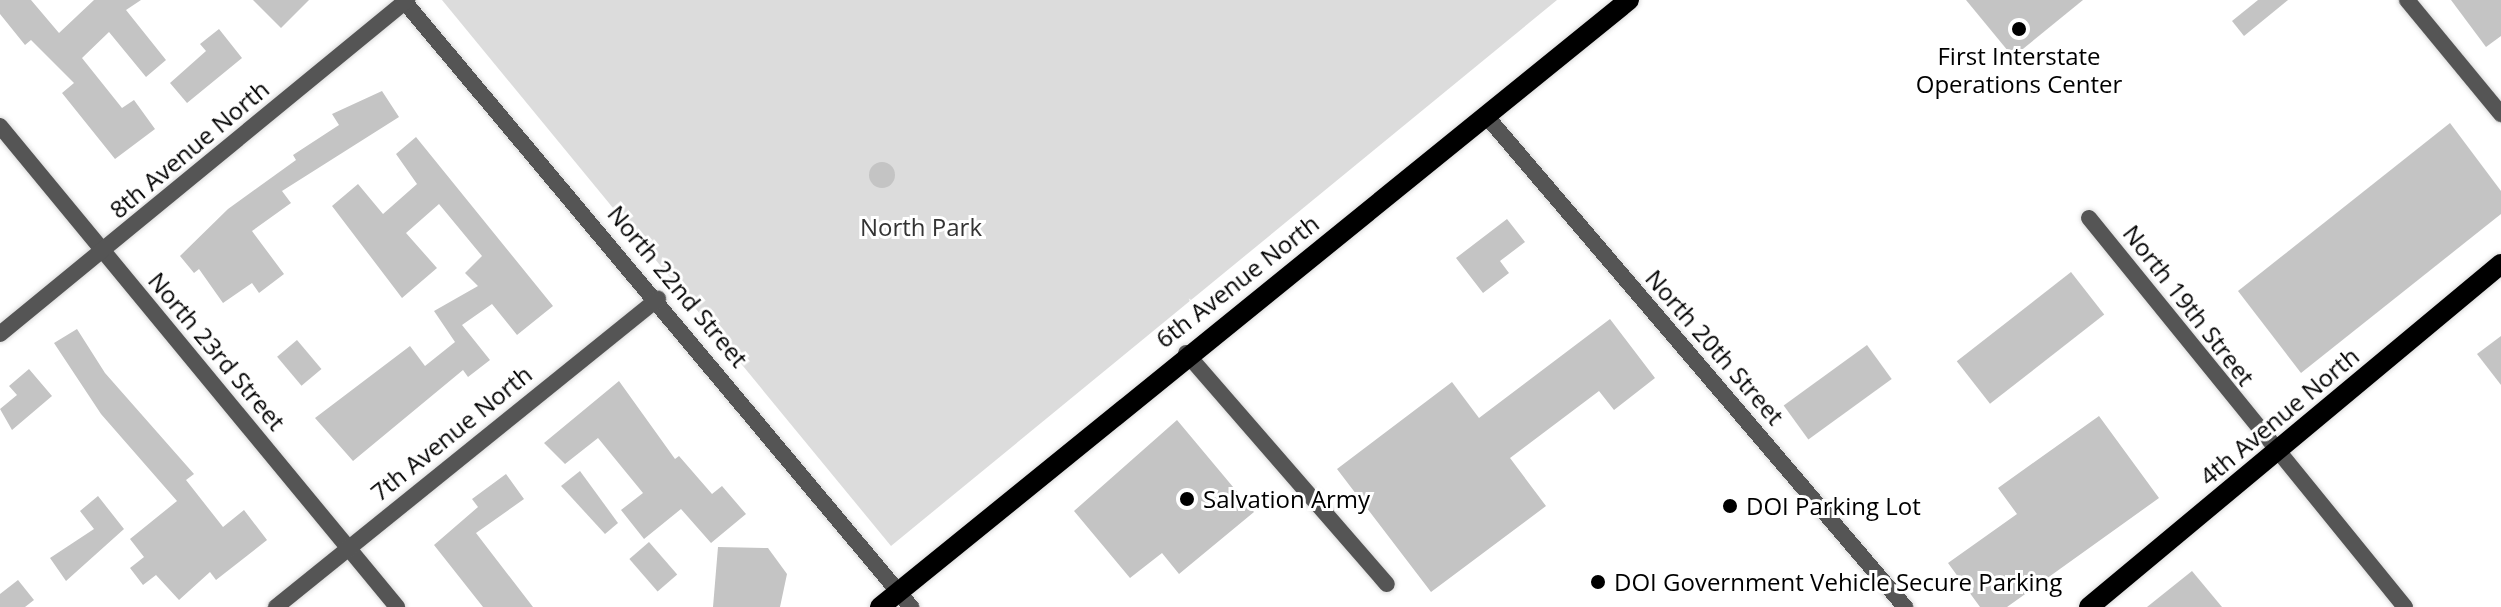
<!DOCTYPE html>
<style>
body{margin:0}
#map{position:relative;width:2501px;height:607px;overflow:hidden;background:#fff;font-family:"Open Sans",sans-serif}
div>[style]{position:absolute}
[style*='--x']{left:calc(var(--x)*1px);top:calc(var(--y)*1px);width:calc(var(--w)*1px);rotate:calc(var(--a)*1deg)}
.green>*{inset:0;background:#dcdcdc}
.building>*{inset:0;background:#c4c4c4;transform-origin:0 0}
.round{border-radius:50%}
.roads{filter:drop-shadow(0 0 2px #dbdbdb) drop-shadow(0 0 2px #dbdbdb)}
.street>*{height:16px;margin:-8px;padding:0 8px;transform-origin:8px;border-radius:8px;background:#555}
.primary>*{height:20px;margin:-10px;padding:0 10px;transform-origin:10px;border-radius:10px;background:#000}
.dots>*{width:22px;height:22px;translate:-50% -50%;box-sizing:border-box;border:4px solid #fff;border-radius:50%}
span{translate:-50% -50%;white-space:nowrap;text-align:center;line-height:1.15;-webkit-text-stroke:6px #fff;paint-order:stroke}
.poi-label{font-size:24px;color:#000}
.left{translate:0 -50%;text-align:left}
.street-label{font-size:24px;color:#000}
.park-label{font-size:24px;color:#333}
</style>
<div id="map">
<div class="green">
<i style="clip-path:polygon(442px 0,1557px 0,891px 546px)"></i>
</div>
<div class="building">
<i style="clip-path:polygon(0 0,31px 0,59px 33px,94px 0,141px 0,126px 10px,166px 60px,146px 77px,109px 32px,82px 58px,122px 108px,134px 100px,155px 129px,115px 159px,62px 93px,74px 83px,31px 40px,25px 45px,0 14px)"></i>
<i style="clip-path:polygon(253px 0,309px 0,281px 28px)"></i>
<i style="clip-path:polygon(1966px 0,2083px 0,2013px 57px)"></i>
<i style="clip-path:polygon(2258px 0,2288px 0,2244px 36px,2232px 21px)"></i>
<i style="clip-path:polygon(2451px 0,2501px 0,2501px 36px,2486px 47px)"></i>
<i style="clip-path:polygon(219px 29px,242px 58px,187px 103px,170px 83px,206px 51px,200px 44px)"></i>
<i style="clip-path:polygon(382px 91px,399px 117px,282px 191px,291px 203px,252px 231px,284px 274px,259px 293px,252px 283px,223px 303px,199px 269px,194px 273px,180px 256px,228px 209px,296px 160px,293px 155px,339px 125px,332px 114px)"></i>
<i style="clip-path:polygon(2450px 123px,2501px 191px,2501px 214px,2301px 373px,2238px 291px)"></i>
<i style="clip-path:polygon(416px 137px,553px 306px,517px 335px,492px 304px,462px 325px,490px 360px,468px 377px,463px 370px,353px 461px,315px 418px,410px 346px,425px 366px,455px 342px,434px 311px,478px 286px,465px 273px,482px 256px,439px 204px,406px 233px,437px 268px,402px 298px,332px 206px,358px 184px,383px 214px,417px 184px,396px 154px)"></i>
<i class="round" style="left:869px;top:162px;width:26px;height:26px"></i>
<i style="clip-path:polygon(1507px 219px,1525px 242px,1500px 261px,1509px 273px,1483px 293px,1456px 258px)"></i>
<i style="left:2071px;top:272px;width:54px;height:145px;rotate:52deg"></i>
<i style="clip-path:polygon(1610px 319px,1655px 378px,1614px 410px,1599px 391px,1510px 458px,1546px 506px,1431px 592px,1337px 469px,1452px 382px,1479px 418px)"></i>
<i style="clip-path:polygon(77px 329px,105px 373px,194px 474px,186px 480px,223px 527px,244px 510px,267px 540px,216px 580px,210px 572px,179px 600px,156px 575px,143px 585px,130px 568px,144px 557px,130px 539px,177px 501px,101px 414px,54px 343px)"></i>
<i style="clip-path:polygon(2501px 336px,2501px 385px,2477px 354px)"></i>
<i style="left:297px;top:340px;width:38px;height:26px;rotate:50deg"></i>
<i style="left:1867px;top:345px;width:42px;height:103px;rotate:54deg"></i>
<i style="clip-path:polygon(29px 369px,52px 396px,12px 430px,0 409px,17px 395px,9px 386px)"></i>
<i style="clip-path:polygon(619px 381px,675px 459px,679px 456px,712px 494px,722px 486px,746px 514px,711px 543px,681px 509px,644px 539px,621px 510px,643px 493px,598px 438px,565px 464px,544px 443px)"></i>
<i style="clip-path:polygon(2099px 416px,2159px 498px,2007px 607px,1980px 607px,1948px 563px,2017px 514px,1998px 488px)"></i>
<i style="clip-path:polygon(1177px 420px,1254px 512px,1179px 574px,1162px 553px,1130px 578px,1074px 511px)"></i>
<i style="clip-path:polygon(580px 471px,618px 523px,605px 534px,561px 486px)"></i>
<i style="clip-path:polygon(506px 474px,524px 499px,476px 533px,533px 607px,483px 607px,434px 545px,478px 507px,472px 499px)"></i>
<i style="clip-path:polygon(98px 496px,124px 529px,66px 581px,50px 558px,94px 529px,80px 511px)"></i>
<i style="left:649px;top:542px;width:43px;height:26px;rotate:49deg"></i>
<i style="clip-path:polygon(718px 547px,768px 548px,787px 574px,780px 607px,713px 607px)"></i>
<i style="clip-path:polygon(2192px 571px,2222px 607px,2147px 607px)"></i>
<i style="clip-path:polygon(18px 580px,34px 600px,25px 607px,0 607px,0 594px)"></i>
</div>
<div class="roads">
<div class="street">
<i style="--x:403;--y:0;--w:792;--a:50.07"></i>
<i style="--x:2407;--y:0;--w:148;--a:50.5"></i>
<i style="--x:1488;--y:118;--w:643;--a:49.54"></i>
<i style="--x:0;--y:126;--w:624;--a:50.46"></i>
<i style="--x:2089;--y:218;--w:501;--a:50.91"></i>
<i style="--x:0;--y:334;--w:527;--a:-39.37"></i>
<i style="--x:1186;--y:353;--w:306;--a:49"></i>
<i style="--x:276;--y:607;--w:491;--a:-38.9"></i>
</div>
<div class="primary">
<i style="--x:880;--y:607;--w:964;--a:-39.02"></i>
<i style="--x:2089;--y:607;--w:536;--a:-39.78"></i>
</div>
</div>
<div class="dots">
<i style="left:2019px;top:29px;background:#000"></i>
<i style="left:1187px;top:499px;background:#000"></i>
<i style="left:1730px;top:506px;background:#000"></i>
<i style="left:1598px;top:582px;background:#000"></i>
</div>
<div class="poi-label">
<span style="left:2019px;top:70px">First Interstate<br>Operations Center</span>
<span class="left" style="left:1203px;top:499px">Salvation Army</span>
<span class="left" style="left:1746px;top:506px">DOI Parking Lot</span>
<span class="left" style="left:1614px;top:582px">DOI Government Vehicle Secure Parking</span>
</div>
<div class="street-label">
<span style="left:189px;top:149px;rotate:-40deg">8th Avenue North</span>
<span style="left:1237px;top:281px;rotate:-38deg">6th Avenue North</span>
<span style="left:678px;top:286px;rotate:50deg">North 22nd Street</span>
<span style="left:2189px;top:305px;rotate:52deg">North 19th Street</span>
<span style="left:1715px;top:347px;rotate:49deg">North 20th Street</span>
<span style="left:217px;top:351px;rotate:50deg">North 23rd Street</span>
<span style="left:2279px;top:416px;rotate:-40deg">4th Avenue North</span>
<span style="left:451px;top:433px;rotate:-39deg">7th Avenue North</span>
</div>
<div class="park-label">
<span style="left:921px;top:227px">North Park</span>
</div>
</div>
